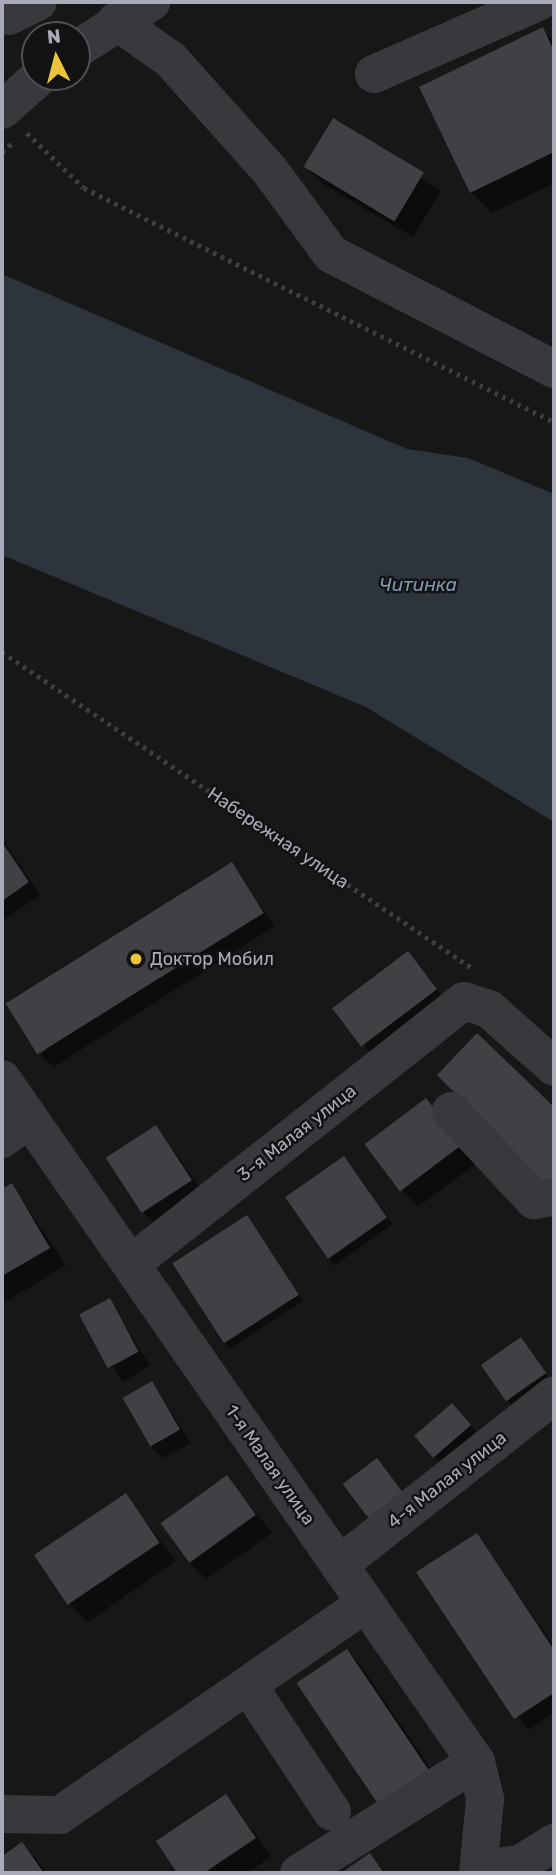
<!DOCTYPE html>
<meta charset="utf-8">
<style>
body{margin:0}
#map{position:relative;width:556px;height:1875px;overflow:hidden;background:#171718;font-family:Rubik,sans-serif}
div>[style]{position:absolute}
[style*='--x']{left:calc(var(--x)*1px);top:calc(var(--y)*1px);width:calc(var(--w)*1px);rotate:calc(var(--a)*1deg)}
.water>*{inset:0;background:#2d343c}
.shadow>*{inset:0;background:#0007;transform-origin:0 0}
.building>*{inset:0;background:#414145;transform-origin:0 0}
.path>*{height:4.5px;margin-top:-2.25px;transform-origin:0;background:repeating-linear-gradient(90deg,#3e3f44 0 3.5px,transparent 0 8.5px)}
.minor>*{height:38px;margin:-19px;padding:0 19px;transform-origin:19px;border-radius:19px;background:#38383d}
.dots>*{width:19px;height:19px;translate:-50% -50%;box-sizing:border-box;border:4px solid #121213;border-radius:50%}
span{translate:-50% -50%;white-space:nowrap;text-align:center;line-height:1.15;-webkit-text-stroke:5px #121213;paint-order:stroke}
.street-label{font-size:18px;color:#a9acb8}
.poi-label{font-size:18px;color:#a9acb8}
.left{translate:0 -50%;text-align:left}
.water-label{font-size:19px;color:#8296b1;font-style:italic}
.frame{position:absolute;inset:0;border:4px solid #a9acb8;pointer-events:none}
.north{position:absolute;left:21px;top:21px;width:70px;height:70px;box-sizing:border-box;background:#121213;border:2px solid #4e5055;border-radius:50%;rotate:354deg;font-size:19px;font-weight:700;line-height:28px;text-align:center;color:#a9acb8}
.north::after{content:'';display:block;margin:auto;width:24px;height:32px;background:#ebc43c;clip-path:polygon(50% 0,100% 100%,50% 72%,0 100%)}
</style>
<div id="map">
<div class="water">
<i style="clip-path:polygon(2px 274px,407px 449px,468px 458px,554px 494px,554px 822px,366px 707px,2px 555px)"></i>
</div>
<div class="shadow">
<i style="clip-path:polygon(542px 29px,554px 41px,554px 183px,492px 213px,471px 192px)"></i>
<i style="clip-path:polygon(333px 120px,441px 191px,413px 237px,323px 184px,306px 167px)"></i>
<i style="clip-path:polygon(2px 839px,40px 895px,2px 921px)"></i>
<i style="clip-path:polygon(231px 864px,275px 926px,54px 1067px,41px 1055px)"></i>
<i style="clip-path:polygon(413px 960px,442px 996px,371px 1053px,365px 1047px)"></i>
<i style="clip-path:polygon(426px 1100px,477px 1163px,418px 1207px,401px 1189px)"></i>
<i style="clip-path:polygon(156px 1127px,208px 1198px,160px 1229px,143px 1212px)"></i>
<i style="left:350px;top:1164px;width:74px;height:72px;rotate:55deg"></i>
<i style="clip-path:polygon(12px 1186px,66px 1265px,2px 1304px,2px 1192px)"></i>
<i style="clip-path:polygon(247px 1218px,303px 1301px,230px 1348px,224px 1342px)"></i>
<i style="left:109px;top:1300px;width:77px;height:32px;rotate:58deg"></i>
<i style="clip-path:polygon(526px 1345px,550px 1380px,513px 1406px,507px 1400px)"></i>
<i style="clip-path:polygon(152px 1383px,191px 1443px,163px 1458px,151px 1446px)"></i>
<i style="clip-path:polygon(458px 1411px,476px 1432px,440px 1463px,416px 1436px)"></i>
<i style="clip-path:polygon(227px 1477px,272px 1533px,206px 1579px,189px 1562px)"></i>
<i style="clip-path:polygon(125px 1495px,176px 1561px,88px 1622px,70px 1605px)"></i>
<i style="clip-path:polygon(477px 1535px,554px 1646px,554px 1713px,528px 1730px,419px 1573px)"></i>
<i style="clip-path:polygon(347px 1651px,359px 1663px,445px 1790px,298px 1684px)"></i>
<i style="clip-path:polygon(226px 1796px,272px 1856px,247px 1873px,180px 1873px,158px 1841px)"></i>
<i style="clip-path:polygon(22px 1844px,34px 1856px,46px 1873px,2px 1873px,2px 1858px)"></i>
<i style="clip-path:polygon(370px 1856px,386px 1873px,344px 1873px)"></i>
</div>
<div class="building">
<i style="clip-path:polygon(543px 27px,554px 51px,554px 152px,470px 193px,419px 87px)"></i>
<i style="left:333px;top:118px;width:106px;height:57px;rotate:31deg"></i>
<i style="clip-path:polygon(2px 842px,29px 882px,2px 901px)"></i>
<i style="left:232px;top:862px;width:60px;height:267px;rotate:58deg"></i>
<i style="left:408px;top:951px;width:48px;height:95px;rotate:53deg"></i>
<i style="clip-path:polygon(477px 1033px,554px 1107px,554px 1178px,547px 1186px,437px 1075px)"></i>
<i style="left:426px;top:1098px;width:59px;height:77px;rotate:53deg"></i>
<i style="left:156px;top:1125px;width:66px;height:60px;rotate:57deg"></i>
<i style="left:344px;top:1156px;width:75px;height:72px;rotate:55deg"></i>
<i style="clip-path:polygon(12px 1183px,50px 1248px,2px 1276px,2px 1189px)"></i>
<i style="left:247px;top:1215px;width:95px;height:89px;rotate:57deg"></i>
<i style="left:110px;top:1298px;width:61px;height:35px;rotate:62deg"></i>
<i style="left:521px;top:1337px;width:44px;height:49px;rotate:55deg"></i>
<i style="left:152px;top:1381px;width:56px;height:34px;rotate:60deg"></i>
<i style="left:452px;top:1403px;width:29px;height:50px;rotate:49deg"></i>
<i style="left:377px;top:1458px;width:44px;height:43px;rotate:53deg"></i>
<i style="left:227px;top:1475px;width:49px;height:82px;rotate:54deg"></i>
<i style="left:126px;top:1493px;width:60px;height:111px;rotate:56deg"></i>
<i style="clip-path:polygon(477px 1533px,554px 1650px,554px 1693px,514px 1719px,416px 1572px)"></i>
<i style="left:347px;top:1649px;width:156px;height:61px;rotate:56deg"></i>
<i style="clip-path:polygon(226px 1794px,256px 1838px,204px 1873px,177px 1873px,156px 1841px)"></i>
<i style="clip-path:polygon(22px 1842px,44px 1873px,2px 1873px,2px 1856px)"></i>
<i style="clip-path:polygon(370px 1853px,384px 1873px,341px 1873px)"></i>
</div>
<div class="path">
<i style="--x:27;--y:133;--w:79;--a:44"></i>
<i style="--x:84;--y:188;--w:525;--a:26.47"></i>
<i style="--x:2;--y:152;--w:15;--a:-42"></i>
<i style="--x:2;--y:652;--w:566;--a:33.91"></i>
</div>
<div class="minor">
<i style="--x:3;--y:2;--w:15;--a:67"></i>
<i style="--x:9;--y:16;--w:32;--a:-26"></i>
<i style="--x:116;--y:21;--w:67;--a:35.3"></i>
<i style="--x:171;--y:60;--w:150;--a:48.2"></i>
<i style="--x:271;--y:172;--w:102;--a:53.8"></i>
<i style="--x:331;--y:254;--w:251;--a:27.3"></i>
<i style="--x:77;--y:49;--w:88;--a:-32.4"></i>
<i style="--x:374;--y:74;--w:179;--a:-23.7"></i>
<i style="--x:2;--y:110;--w:50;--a:-41.7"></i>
<i style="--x:2;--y:1079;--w:831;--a:55.24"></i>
<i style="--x:476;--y:1762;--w:38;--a:76"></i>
<i style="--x:485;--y:1799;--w:74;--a:95.4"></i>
<i style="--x:451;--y:1111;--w:122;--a:47"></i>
<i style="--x:534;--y:1200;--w:20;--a:-9"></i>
<i style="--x:2;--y:1139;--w:34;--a:-36"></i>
<i style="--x:131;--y:1264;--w:424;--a:-38.3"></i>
<i style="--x:464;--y:1001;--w:26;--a:18"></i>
<i style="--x:489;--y:1009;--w:87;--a:41.7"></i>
<i style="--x:339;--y:1565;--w:274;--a:-38.3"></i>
<i style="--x:248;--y:1685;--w:152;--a:56.5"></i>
<i style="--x:2;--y:1814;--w:58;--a:1"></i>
<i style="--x:60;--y:1815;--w:372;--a:-34.7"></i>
<i style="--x:480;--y:1869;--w:40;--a:-7.1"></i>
<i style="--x:520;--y:1864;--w:40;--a:-32"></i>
<i style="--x:299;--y:1873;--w:209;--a:-32.1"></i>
</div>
<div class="dots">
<i style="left:136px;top:959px;background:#ebc43c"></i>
</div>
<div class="street-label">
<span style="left:278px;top:838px;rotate:34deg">Набережная улица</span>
<span style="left:297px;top:1133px;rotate:-38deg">3-я Малая улица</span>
<span style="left:270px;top:1465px;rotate:55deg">1-я Малая улица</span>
<span style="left:447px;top:1480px;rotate:-38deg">4-я Малая улица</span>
</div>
<div class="poi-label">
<span class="left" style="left:150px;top:959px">Доктор Мобил</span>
</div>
<div class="water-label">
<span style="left:418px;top:585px">Читинка</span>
</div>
<div class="frame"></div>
<div class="north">N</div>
</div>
